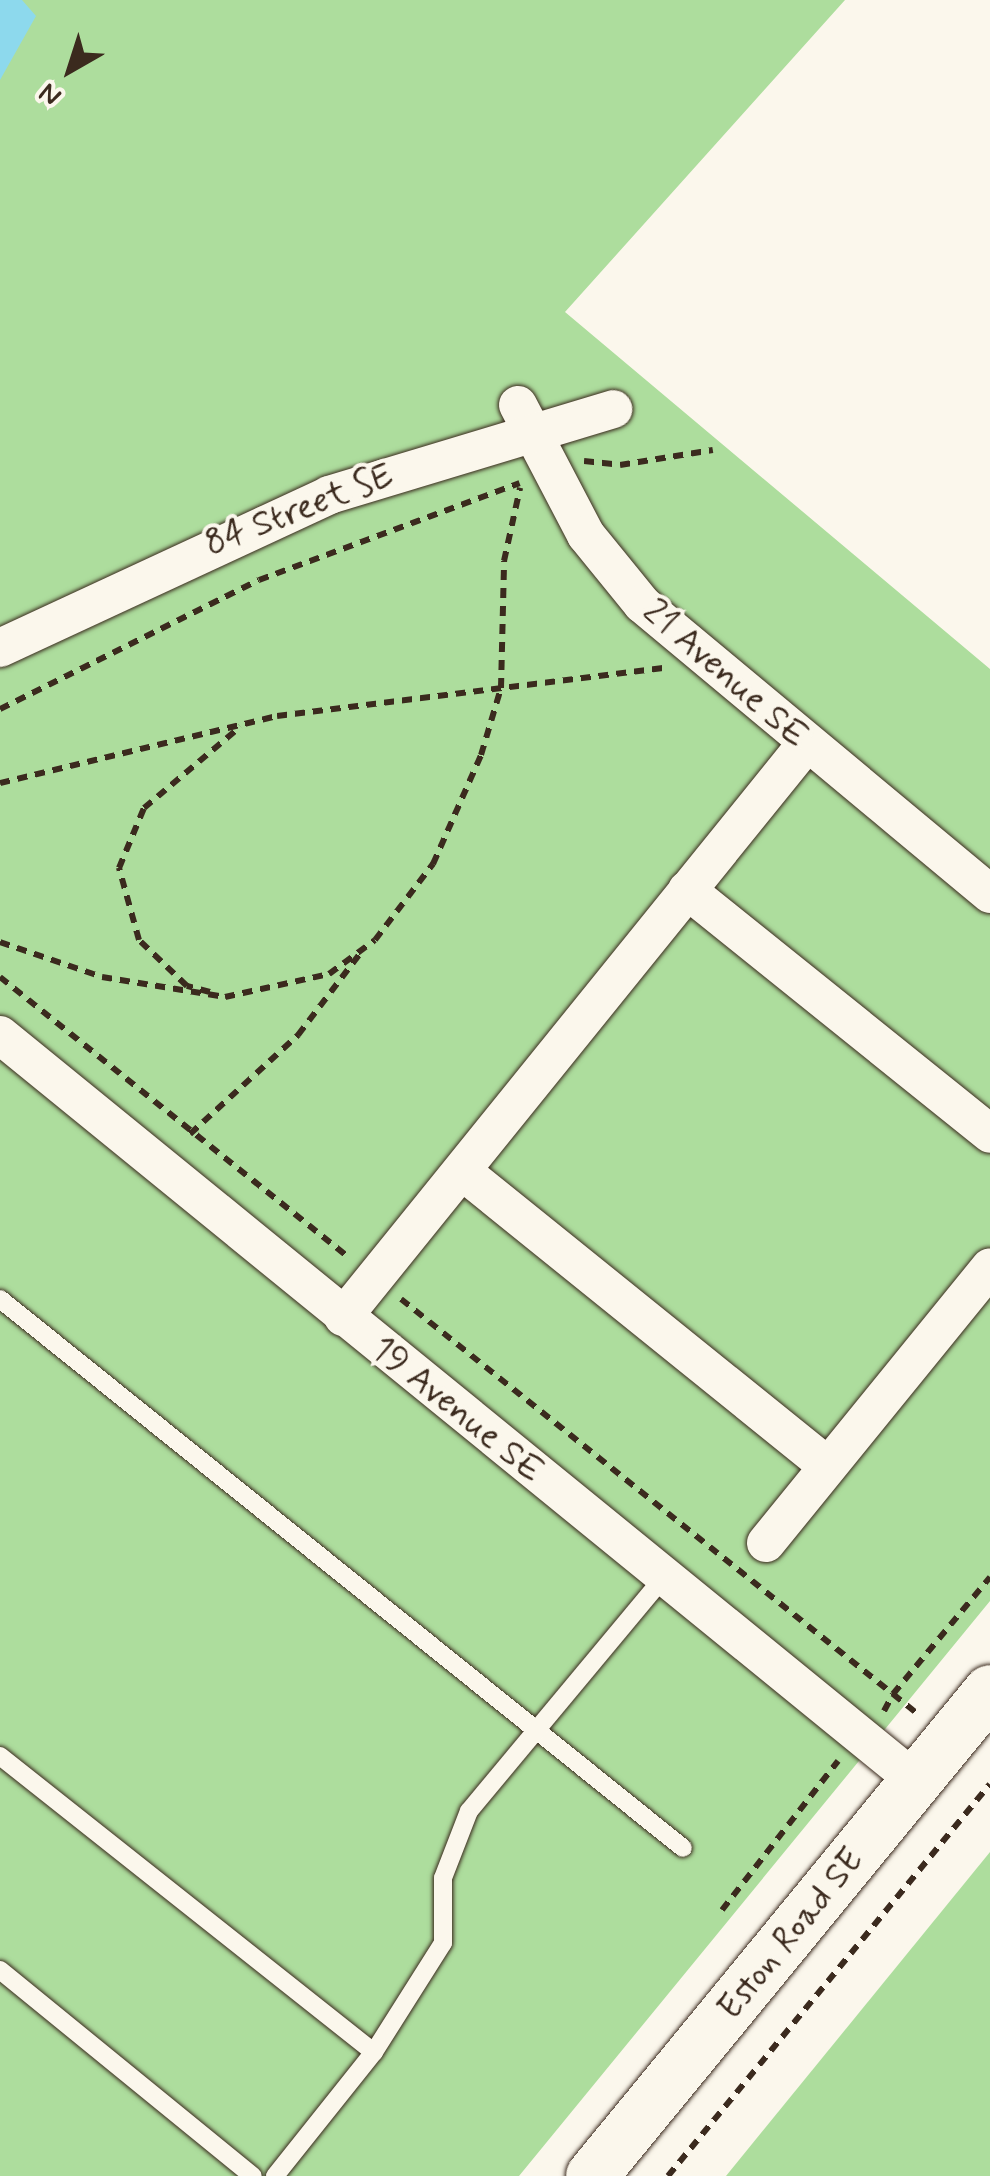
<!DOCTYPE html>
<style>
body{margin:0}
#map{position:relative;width:990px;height:2176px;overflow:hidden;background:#fbf7ec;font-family:Mynerve,sans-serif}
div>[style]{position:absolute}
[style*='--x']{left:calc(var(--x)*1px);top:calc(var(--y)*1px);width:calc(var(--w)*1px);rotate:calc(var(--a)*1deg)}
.green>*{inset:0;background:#addd9d}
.water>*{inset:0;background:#8dd9ed}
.path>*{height:6px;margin-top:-3px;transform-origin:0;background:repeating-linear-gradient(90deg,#3b2a1e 0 10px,transparent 0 18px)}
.roads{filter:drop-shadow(0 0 2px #3b2a1e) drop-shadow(0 0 2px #3b2a1e)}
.lane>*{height:18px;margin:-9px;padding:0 9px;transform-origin:9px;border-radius:9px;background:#fbf7ec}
.street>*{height:38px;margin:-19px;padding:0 19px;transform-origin:19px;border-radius:19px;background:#fbf7ec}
.secondary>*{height:52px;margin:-26px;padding:0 26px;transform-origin:26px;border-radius:26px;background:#fbf7ec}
span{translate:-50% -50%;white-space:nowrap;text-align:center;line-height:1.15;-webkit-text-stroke:8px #fbf7ec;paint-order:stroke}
.street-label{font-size:35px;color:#3b2a1e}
.north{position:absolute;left:20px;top:20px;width:100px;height:100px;-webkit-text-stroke:8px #fbf7ec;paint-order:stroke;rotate:219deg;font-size:28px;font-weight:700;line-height:40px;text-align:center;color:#3b2a1e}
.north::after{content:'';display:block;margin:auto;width:35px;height:45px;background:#3b2a1e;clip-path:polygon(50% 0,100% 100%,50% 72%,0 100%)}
</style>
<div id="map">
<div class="green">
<i style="clip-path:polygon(0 0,845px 0,565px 312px,990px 669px,990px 1601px,519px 2176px,0 2176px)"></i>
<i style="clip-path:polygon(990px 1852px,990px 2176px,726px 2176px)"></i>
</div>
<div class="water">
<i style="clip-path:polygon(0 0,22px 0,36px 16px,0 80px)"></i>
</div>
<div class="path">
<i style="--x:584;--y:461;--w:36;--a:6"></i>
<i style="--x:620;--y:465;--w:94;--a:-9.2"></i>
<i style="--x:0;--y:709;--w:289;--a:-26.5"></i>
<i style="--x:259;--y:580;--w:278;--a:-20.4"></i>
<i style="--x:0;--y:783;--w:285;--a:-13.6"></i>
<i style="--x:277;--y:716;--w:389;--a:-7.1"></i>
<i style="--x:0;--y:942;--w:108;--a:18.9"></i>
<i style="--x:102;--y:977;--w:125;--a:9.2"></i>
<i style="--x:225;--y:997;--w:107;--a:-12.5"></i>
<i style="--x:329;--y:974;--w:57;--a:-36.5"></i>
<i style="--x:375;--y:940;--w:96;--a:-52.7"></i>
<i style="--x:433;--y:864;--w:119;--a:-66.2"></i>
<i style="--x:481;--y:755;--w:70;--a:-73.4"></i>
<i style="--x:501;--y:688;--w:127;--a:-88.6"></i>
<i style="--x:504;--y:561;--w:75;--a:-77.6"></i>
<i style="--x:0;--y:977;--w:447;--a:38.8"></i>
<i style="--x:210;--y:992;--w:24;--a:-165"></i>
<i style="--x:187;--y:986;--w:66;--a:-136.2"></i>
<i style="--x:139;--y:940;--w:75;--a:-105.5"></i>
<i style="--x:119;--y:868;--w:65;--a:-67.4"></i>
<i style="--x:144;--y:808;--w:126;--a:-40.2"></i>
<i style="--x:190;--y:1134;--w:147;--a:-42.5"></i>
<i style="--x:298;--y:1035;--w:101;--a:-52.7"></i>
<i style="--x:401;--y:1299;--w:631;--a:38.76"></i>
<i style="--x:893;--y:1694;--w:152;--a:-50.3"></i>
<i style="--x:884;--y:1711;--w:19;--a:-62"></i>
<i style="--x:893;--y:1694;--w:33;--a:39"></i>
<i style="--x:722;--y:1910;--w:189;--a:-52.1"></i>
<i style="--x:668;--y:2176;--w:507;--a:-50.6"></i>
</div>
<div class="roads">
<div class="lane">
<i style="--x:0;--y:1299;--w:876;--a:38.79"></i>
<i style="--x:0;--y:1756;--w:477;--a:38.4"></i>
<i style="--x:0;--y:1970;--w:326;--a:39.2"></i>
<i style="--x:275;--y:2176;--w:159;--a:-51.4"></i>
<i style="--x:374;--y:2052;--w:129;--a:-57.7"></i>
<i style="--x:443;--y:1943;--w:65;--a:-90"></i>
<i style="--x:443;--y:1878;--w:72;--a:-68.8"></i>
<i style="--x:469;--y:1811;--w:303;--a:-50.2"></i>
</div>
<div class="street">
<i style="--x:518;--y:405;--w:147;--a:62.4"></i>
<i style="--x:586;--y:535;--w:89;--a:50.9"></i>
<i style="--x:642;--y:604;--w:453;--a:39.8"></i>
<i style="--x:0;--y:648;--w:363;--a:-24.9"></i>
<i style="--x:329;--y:495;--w:297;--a:-16.8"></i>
<i style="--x:687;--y:890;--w:389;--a:38.8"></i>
<i style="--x:0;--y:1035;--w:1181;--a:39.16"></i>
<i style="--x:462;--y:1171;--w:470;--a:38.9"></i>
<i style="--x:343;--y:1317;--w:737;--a:-51.06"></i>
<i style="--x:766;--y:1543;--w:355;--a:-50.9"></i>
</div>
<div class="secondary">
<i style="--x:592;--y:2176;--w:627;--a:-50.63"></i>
</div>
</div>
<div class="street-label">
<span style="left:299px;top:510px;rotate:-21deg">84 Street SE</span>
<span style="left:725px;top:674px;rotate:41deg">21 Avenue SE</span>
<span style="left:457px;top:1410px;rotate:39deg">19 Avenue SE</span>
<span style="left:791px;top:1934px;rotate:-51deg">Eston Road SE</span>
</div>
<div class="north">N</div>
</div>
